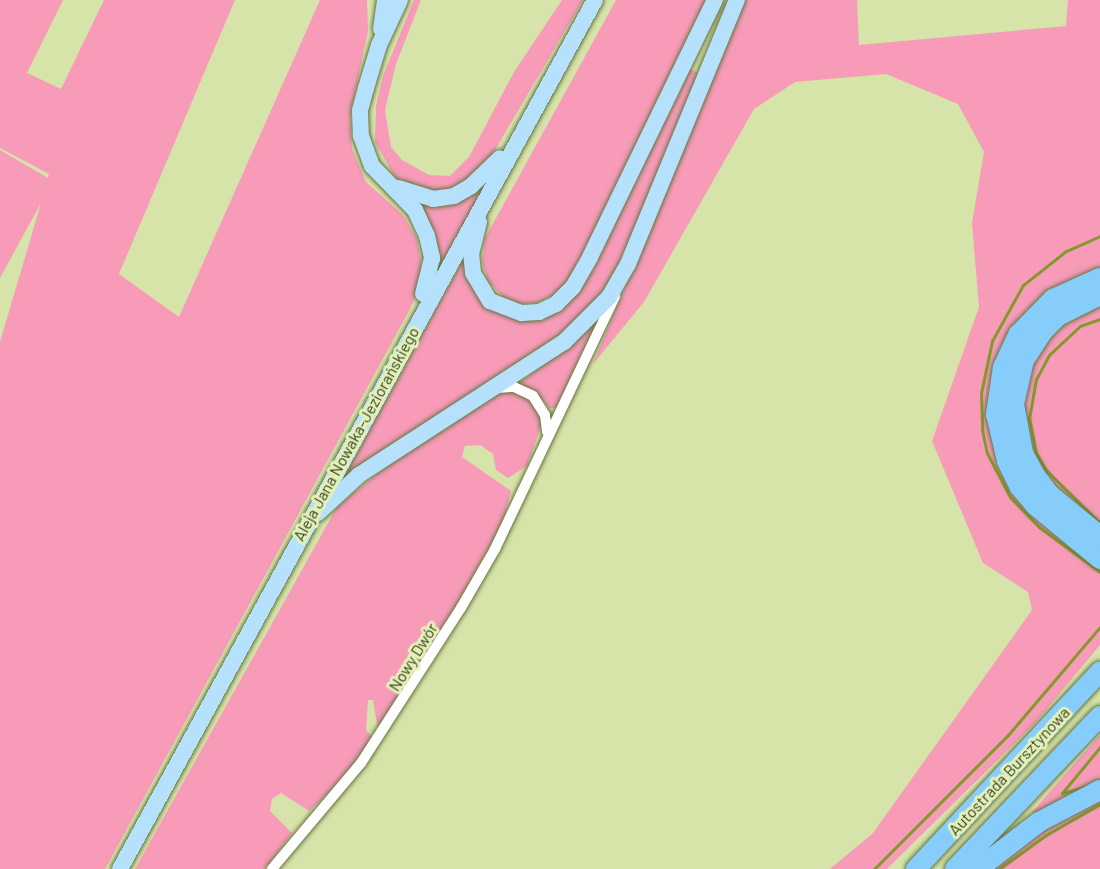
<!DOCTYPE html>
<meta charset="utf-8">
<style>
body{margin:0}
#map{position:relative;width:1100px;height:869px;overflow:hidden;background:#d6e4aa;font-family:Barlow,sans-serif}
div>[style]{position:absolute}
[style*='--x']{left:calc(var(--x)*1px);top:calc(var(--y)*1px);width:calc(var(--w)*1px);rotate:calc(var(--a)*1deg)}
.green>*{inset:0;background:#f79bb9}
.stream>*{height:3px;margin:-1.5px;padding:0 1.5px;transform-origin:1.5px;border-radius:1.5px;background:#85992b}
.roads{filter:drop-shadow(0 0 2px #67733e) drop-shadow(0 0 2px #67733e)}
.minor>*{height:10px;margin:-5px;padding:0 5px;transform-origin:5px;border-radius:5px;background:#fff}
.primary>*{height:16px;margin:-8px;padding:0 8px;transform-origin:8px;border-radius:8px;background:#b6e1fd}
.motorway>*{height:20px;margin:-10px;padding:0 10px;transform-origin:10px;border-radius:10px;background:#86cdfc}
span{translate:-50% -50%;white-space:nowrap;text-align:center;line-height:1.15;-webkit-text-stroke:6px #e3f1b7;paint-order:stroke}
.street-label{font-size:16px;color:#393f28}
</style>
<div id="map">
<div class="green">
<i style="clip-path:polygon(0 0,63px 0,27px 73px,61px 89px,104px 0,235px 0,119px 274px,179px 317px,320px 0,367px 0,368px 31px,350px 116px,352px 149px,366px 182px,403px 215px,417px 239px,421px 261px,421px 284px,410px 309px,105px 869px,0 869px,0 342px,41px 203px,0 278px,0 150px,48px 178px,49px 174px,0 148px)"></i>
<i style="clip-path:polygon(414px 0,421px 0,396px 64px,385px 110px,391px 147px,402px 160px,429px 175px,450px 176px,469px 157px,514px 72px,562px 0,583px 0,481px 174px,457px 190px,436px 194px,412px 188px,395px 177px,375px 142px,376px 106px,383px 76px)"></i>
<i style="clip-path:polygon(616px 0,709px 0,572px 275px,557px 293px,538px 302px,519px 304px,503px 297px,488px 281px,482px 262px,485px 238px)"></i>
<i style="clip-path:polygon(745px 0,857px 0,859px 45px,1066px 26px,1068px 0,1100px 0,1100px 271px,991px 394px,1100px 567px,1100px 645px,1035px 723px,887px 869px,830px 869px,873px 833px,1032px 610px,1028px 592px,983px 563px,932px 441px,979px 307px,972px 223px,984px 152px,958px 104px,886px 74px,795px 82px,754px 109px,644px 302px,593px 364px)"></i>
<i style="clip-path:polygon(690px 69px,699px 73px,614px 276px,602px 294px,565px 331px,350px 473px,348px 470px,463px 260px,470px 283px,483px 301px,554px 311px)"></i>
<i style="clip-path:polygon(485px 188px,438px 274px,438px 247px,415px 201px,436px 205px,462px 201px)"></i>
<i style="clip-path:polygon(1100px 304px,1100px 528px,1051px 486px,1034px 462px,1021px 418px,1028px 369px,1040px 347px,1070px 317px)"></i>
<i style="clip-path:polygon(598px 322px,556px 408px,549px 408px,535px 391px,517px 385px)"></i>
<i style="clip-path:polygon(511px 390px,535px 403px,542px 423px,527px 466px,508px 478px,496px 470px,493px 454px,480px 445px,465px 446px,462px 457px,511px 491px,503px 522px,457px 605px,378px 730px,373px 700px,368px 700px,366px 730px,373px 738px,341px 781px,309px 811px,281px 793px,272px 799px,270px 811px,292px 833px,265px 869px,135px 869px,337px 507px,378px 473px,495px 394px)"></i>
<i style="clip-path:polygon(1100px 735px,1100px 784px,1038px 816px,1032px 812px)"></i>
<i style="clip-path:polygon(1100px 797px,1100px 869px,985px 869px,1001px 856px)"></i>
</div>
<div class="stream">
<i style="--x:1100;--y:236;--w:37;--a:156"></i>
<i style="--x:1066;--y:251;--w:55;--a:141.7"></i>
<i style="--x:1023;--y:285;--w:64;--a:119"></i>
<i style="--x:992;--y:341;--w:53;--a:101.9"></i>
<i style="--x:981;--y:393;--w:37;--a:88"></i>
<i style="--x:982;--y:430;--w:24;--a:78"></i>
<i style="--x:987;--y:453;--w:50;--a:62.4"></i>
<i style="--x:1010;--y:497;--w:42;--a:46"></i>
<i style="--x:1039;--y:527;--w:76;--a:36.4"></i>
<i style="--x:1100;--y:319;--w:21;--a:161"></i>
<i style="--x:1080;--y:326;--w:42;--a:136.9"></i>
<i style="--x:1049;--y:355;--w:27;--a:118"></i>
<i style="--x:1036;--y:379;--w:39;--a:100"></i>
<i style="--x:1029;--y:417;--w:37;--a:79"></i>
<i style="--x:1036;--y:453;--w:21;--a:59"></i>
<i style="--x:1047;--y:471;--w:74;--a:44.5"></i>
<i style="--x:1087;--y:786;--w:26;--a:164"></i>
<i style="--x:1062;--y:793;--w:60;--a:-50.4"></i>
<i style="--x:874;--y:869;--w:190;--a:-45"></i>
<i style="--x:1008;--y:735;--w:142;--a:-49.6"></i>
<i style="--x:999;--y:869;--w:58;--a:-35.9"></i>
<i style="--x:1046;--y:835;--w:62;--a:-29.9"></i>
</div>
<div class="roads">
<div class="minor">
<i style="--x:498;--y:388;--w:16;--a:-4"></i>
<i style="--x:514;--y:387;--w:21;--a:25"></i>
<i style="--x:533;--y:396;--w:22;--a:58"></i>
<i style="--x:545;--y:415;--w:17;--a:83"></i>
<i style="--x:272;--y:869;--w:138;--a:-50"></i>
<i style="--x:361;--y:763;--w:184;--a:-57.2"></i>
<i style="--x:461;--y:608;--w:68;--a:-60"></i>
<i style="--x:495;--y:549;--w:280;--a:-64.6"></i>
</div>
<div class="primary">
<i style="--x:400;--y:0;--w:50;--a:115"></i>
<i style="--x:379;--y:45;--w:45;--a:106.8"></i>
<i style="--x:366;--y:88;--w:24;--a:105"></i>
<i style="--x:360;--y:111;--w:25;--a:88"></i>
<i style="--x:361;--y:136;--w:32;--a:70"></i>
<i style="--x:372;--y:166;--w:62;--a:45.7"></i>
<i style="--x:415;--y:210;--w:29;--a:65"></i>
<i style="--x:427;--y:236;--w:23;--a:77"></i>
<i style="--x:432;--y:258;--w:37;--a:104"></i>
<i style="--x:381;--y:29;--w:29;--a:-82"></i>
<i style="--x:398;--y:188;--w:37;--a:17"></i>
<i style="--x:433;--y:199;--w:21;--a:-8"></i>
<i style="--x:454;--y:196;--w:20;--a:-30"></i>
<i style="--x:471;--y:186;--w:40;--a:-44"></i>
<i style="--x:479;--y:222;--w:32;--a:104"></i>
<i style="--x:471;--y:253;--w:20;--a:84"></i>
<i style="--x:473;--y:273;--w:33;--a:59"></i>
<i style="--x:490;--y:301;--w:34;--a:21"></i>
<i style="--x:522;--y:313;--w:17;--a:-3"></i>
<i style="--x:539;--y:312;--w:19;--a:-25"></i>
<i style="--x:556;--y:304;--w:24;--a:-45"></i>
<i style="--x:573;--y:287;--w:34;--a:-60"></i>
<i style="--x:590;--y:257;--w:286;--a:-64.1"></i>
<i style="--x:318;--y:513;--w:56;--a:-42.8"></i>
<i style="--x:359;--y:475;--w:244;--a:-33"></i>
<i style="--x:564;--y:342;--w:64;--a:-45"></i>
<i style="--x:609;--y:297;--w:38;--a:-60"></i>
<i style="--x:628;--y:264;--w:286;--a:-67.6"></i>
<i style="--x:120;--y:869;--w:990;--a:-61.34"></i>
</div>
<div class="motorway">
<i style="--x:1100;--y:278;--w:51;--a:155.9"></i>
<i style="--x:1053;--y:299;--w:50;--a:134.2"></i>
<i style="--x:1018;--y:335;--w:35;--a:115"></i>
<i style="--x:1003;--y:367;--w:48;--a:98.5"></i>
<i style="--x:996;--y:414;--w:48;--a:76.8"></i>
<i style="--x:1007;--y:461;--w:28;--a:64"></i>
<i style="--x:1019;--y:486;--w:26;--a:50"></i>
<i style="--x:1036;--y:506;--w:83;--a:39.6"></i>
<i style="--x:1100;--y:295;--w:47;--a:153.4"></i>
<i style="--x:1058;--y:316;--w:21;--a:135"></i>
<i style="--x:1043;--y:331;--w:35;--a:123"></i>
<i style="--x:1024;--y:360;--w:45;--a:102.8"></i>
<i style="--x:1014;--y:404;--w:50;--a:79.6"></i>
<i style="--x:1023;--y:453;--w:24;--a:62"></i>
<i style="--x:1034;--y:474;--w:25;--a:53"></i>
<i style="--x:1049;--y:494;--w:66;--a:39.5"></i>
<i style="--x:916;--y:869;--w:270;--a:-47"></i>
<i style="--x:955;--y:869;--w:211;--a:-46.5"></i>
<i style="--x:978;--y:869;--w:77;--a:-37.6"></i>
<i style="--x:1039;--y:822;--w:69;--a:-27.7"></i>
</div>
</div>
<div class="street-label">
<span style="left:356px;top:434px;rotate:-61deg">Aleja Jana Nowaka-Jeziorańskiego</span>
<span style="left:413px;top:657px;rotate:-58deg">Nowy Dwór</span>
<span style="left:1009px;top:771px;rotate:-47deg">Autostrada Bursztynowa</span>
</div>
</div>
